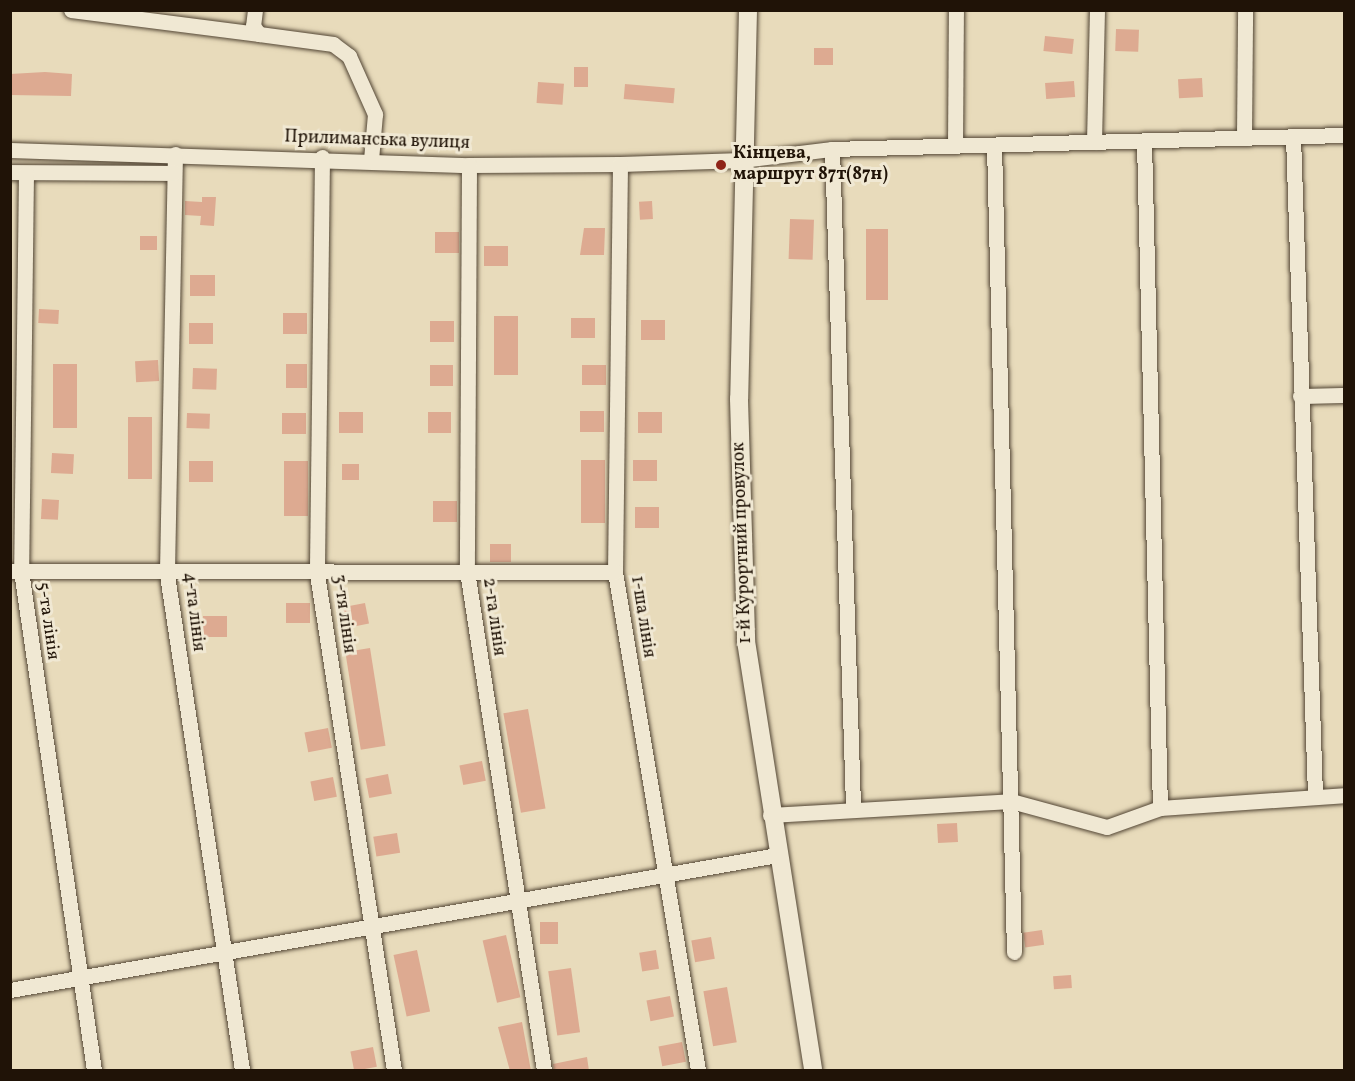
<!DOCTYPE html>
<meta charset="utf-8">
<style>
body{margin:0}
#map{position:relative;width:1355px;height:1081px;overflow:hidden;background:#e8dbbb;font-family:Vollkorn,serif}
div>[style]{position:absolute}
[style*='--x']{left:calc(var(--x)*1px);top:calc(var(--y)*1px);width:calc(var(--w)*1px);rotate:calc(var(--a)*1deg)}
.building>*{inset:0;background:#ddaa91;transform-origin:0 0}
.roads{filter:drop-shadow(0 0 2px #524534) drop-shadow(0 0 2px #524534)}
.minor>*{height:15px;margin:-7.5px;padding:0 7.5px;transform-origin:7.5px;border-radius:7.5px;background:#f0e8d3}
.tertiary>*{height:18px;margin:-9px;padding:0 9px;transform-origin:9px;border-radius:9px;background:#f0e8d3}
.dots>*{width:16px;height:16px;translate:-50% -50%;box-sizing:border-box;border:3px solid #f0e8d3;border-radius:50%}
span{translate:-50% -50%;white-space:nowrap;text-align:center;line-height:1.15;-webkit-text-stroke:6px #f0e8d3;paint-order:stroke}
.street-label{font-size:18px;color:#201307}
.poi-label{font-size:18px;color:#201307;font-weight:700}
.left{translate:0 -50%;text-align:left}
.frame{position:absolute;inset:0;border:12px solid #201307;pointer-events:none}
</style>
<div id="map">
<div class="building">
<i style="left:1116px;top:29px;width:23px;height:22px;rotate:2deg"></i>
<i style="left:1045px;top:36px;width:29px;height:15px;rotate:6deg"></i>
<i style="left:814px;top:48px;width:19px;height:17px"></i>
<i style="left:574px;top:67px;width:14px;height:20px"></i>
<i style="clip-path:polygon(45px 72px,72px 74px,71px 96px,10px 95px,10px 74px)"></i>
<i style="left:1202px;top:78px;width:19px;height:24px;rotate:87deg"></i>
<i style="left:1074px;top:81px;width:16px;height:29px;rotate:86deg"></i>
<i style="left:538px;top:82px;width:26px;height:21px;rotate:4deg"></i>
<i style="left:625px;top:84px;width:50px;height:15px;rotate:5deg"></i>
<i style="clip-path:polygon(202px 197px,216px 197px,214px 226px,200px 225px,201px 216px,185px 215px,185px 201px,202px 202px)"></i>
<i style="left:652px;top:201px;width:18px;height:13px;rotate:87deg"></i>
<i style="left:790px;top:219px;width:24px;height:40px;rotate:2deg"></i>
<i style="clip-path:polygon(584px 228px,605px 228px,604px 255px,580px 255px)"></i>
<i style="left:866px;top:229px;width:22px;height:71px"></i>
<i style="left:435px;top:232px;width:24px;height:21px"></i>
<i style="left:157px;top:236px;width:14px;height:17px;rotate:90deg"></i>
<i style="left:484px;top:246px;width:24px;height:20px"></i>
<i style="left:190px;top:275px;width:25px;height:21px"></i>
<i style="left:39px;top:309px;width:20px;height:14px;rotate:3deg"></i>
<i style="left:283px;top:313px;width:24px;height:21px"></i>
<i style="left:494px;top:316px;width:24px;height:59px"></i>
<i style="left:571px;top:318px;width:24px;height:20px"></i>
<i style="left:641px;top:320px;width:24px;height:20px"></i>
<i style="left:430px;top:321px;width:24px;height:21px"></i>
<i style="left:189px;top:323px;width:24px;height:21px"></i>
<i style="left:158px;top:360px;width:21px;height:23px;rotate:87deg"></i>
<i style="left:53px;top:364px;width:24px;height:64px"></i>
<i style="left:286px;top:364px;width:21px;height:24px"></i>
<i style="left:430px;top:365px;width:23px;height:21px"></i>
<i style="left:582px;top:365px;width:24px;height:20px"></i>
<i style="left:193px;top:368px;width:24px;height:21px;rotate:2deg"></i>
<i style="left:580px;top:411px;width:24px;height:21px"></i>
<i style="left:363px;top:412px;width:21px;height:24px;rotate:90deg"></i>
<i style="left:428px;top:412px;width:23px;height:21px"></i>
<i style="left:638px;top:412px;width:24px;height:21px"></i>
<i style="left:187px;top:413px;width:23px;height:15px;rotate:2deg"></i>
<i style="left:282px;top:413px;width:24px;height:21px"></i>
<i style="left:128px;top:417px;width:24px;height:62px"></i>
<i style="left:52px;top:453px;width:22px;height:20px;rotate:3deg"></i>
<i style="left:581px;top:460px;width:24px;height:63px"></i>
<i style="left:657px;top:460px;width:21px;height:24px;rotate:90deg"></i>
<i style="left:189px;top:461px;width:24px;height:21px"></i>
<i style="left:284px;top:461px;width:24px;height:55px"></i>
<i style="left:342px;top:464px;width:17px;height:16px"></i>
<i style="left:42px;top:499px;width:17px;height:20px;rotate:3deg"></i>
<i style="left:433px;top:501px;width:24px;height:21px"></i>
<i style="left:635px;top:507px;width:24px;height:21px"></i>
<i style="left:490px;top:544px;width:21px;height:18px"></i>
<i style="left:286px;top:603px;width:24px;height:20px"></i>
<i style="left:365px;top:603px;width:21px;height:24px;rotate:79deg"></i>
<i style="left:203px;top:616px;width:24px;height:21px"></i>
<i style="left:370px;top:648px;width:99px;height:25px;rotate:81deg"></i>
<i style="left:528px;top:709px;width:101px;height:25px;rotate:80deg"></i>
<i style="left:328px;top:728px;width:20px;height:24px;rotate:79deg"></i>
<i style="left:482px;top:761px;width:20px;height:23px;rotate:79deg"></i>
<i style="left:388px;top:774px;width:20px;height:23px;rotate:79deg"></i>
<i style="left:333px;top:777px;width:20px;height:23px;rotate:79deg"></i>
<i style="left:957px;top:823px;width:19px;height:20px;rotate:87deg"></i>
<i style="left:397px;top:833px;width:20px;height:24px;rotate:81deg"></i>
<i style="left:540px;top:922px;width:18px;height:22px"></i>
<i style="left:1042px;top:930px;width:15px;height:19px;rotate:82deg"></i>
<i style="left:506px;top:935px;width:64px;height:24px;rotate:77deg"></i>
<i style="left:711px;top:937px;width:22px;height:20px;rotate:80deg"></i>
<i style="left:417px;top:950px;width:63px;height:24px;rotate:78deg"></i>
<i style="left:656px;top:950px;width:19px;height:17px;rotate:81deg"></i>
<i style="left:571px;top:968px;width:65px;height:23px;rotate:82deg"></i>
<i style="left:1071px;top:975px;width:13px;height:18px;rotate:86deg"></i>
<i style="left:727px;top:987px;width:56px;height:24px;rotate:80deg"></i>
<i style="left:670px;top:996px;width:21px;height:24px;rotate:79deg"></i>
<i style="clip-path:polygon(522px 1022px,531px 1071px,510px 1071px,498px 1027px)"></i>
<i style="left:682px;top:1042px;width:20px;height:24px;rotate:79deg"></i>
<i style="left:373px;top:1047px;width:20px;height:23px;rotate:79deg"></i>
<i style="clip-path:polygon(587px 1057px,589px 1071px,554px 1071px,553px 1064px)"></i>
</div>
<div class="roads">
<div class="minor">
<i style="--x:71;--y:10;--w:190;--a:7.3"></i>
<i style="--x:255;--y:10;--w:16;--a:97"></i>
<i style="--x:253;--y:26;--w:10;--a:53"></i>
<i style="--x:259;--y:34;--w:75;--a:7.7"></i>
<i style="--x:333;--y:44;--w:20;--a:37"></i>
<i style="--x:349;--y:56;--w:64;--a:65.9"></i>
<i style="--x:375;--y:114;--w:46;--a:95"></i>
<i style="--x:1293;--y:136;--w:660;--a:88.09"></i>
<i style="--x:1244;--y:137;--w:127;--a:-89.5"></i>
<i style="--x:1144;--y:141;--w:667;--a:88.63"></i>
<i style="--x:1094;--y:142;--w:132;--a:-88.7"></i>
<i style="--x:994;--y:145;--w:807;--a:88.58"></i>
<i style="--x:955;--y:146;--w:136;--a:-89.6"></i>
<i style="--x:832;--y:149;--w:657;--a:88.17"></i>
<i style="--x:10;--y:150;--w:459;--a:1.9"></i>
<i style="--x:469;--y:165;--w:151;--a:-0.4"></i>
<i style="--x:620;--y:164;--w:122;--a:-1.9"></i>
<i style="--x:742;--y:160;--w:91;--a:-7"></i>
<i style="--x:832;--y:149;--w:512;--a:-1.57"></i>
<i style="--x:175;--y:154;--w:421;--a:91.1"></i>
<i style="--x:167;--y:575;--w:501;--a:81.38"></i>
<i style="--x:322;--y:157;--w:417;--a:90.7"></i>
<i style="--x:317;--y:574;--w:502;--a:81.18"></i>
<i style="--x:620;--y:164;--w:408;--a:90.7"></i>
<i style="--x:615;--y:572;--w:505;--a:80.54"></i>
<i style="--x:469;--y:165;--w:406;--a:90.3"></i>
<i style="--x:467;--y:571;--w:505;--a:81.23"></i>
<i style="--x:10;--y:172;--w:164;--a:0.3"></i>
<i style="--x:26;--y:173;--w:398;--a:90.7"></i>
<i style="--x:21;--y:571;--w:504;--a:81.68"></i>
<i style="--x:1300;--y:396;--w:44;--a:-1.3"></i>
<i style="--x:10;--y:571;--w:605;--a:0.09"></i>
<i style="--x:770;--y:815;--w:241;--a:-3.3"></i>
<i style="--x:1011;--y:801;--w:99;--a:15.2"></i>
<i style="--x:1107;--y:827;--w:56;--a:-19.7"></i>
<i style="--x:1160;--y:808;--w:184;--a:-4"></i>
<i style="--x:10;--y:990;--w:779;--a:-9.98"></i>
</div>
<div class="tertiary">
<i style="--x:748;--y:10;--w:389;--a:91.3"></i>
<i style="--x:739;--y:399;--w:242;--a:88.3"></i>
<i style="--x:746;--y:641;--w:434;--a:81.1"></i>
</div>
</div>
<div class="dots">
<i style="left:721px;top:165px;background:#8f2418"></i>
</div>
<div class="street-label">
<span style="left:377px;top:141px;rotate:2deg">Прилиманська вулиця</span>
<span style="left:743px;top:543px;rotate:-92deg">1-й Курортний провулок</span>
<span style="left:193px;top:612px;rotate:83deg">4-та лінія</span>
<span style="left:343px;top:614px;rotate:82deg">3-тя лінія</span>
<span style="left:493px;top:617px;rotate:82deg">2-га лінія</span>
<span style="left:642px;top:617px;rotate:81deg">1-ша лінія</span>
<span style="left:47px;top:621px;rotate:82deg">5-та лінія</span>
</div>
<div class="poi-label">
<span class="left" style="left:733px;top:165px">Кінцева,<br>маршрут 87т(87н)</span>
</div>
<div class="frame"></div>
</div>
